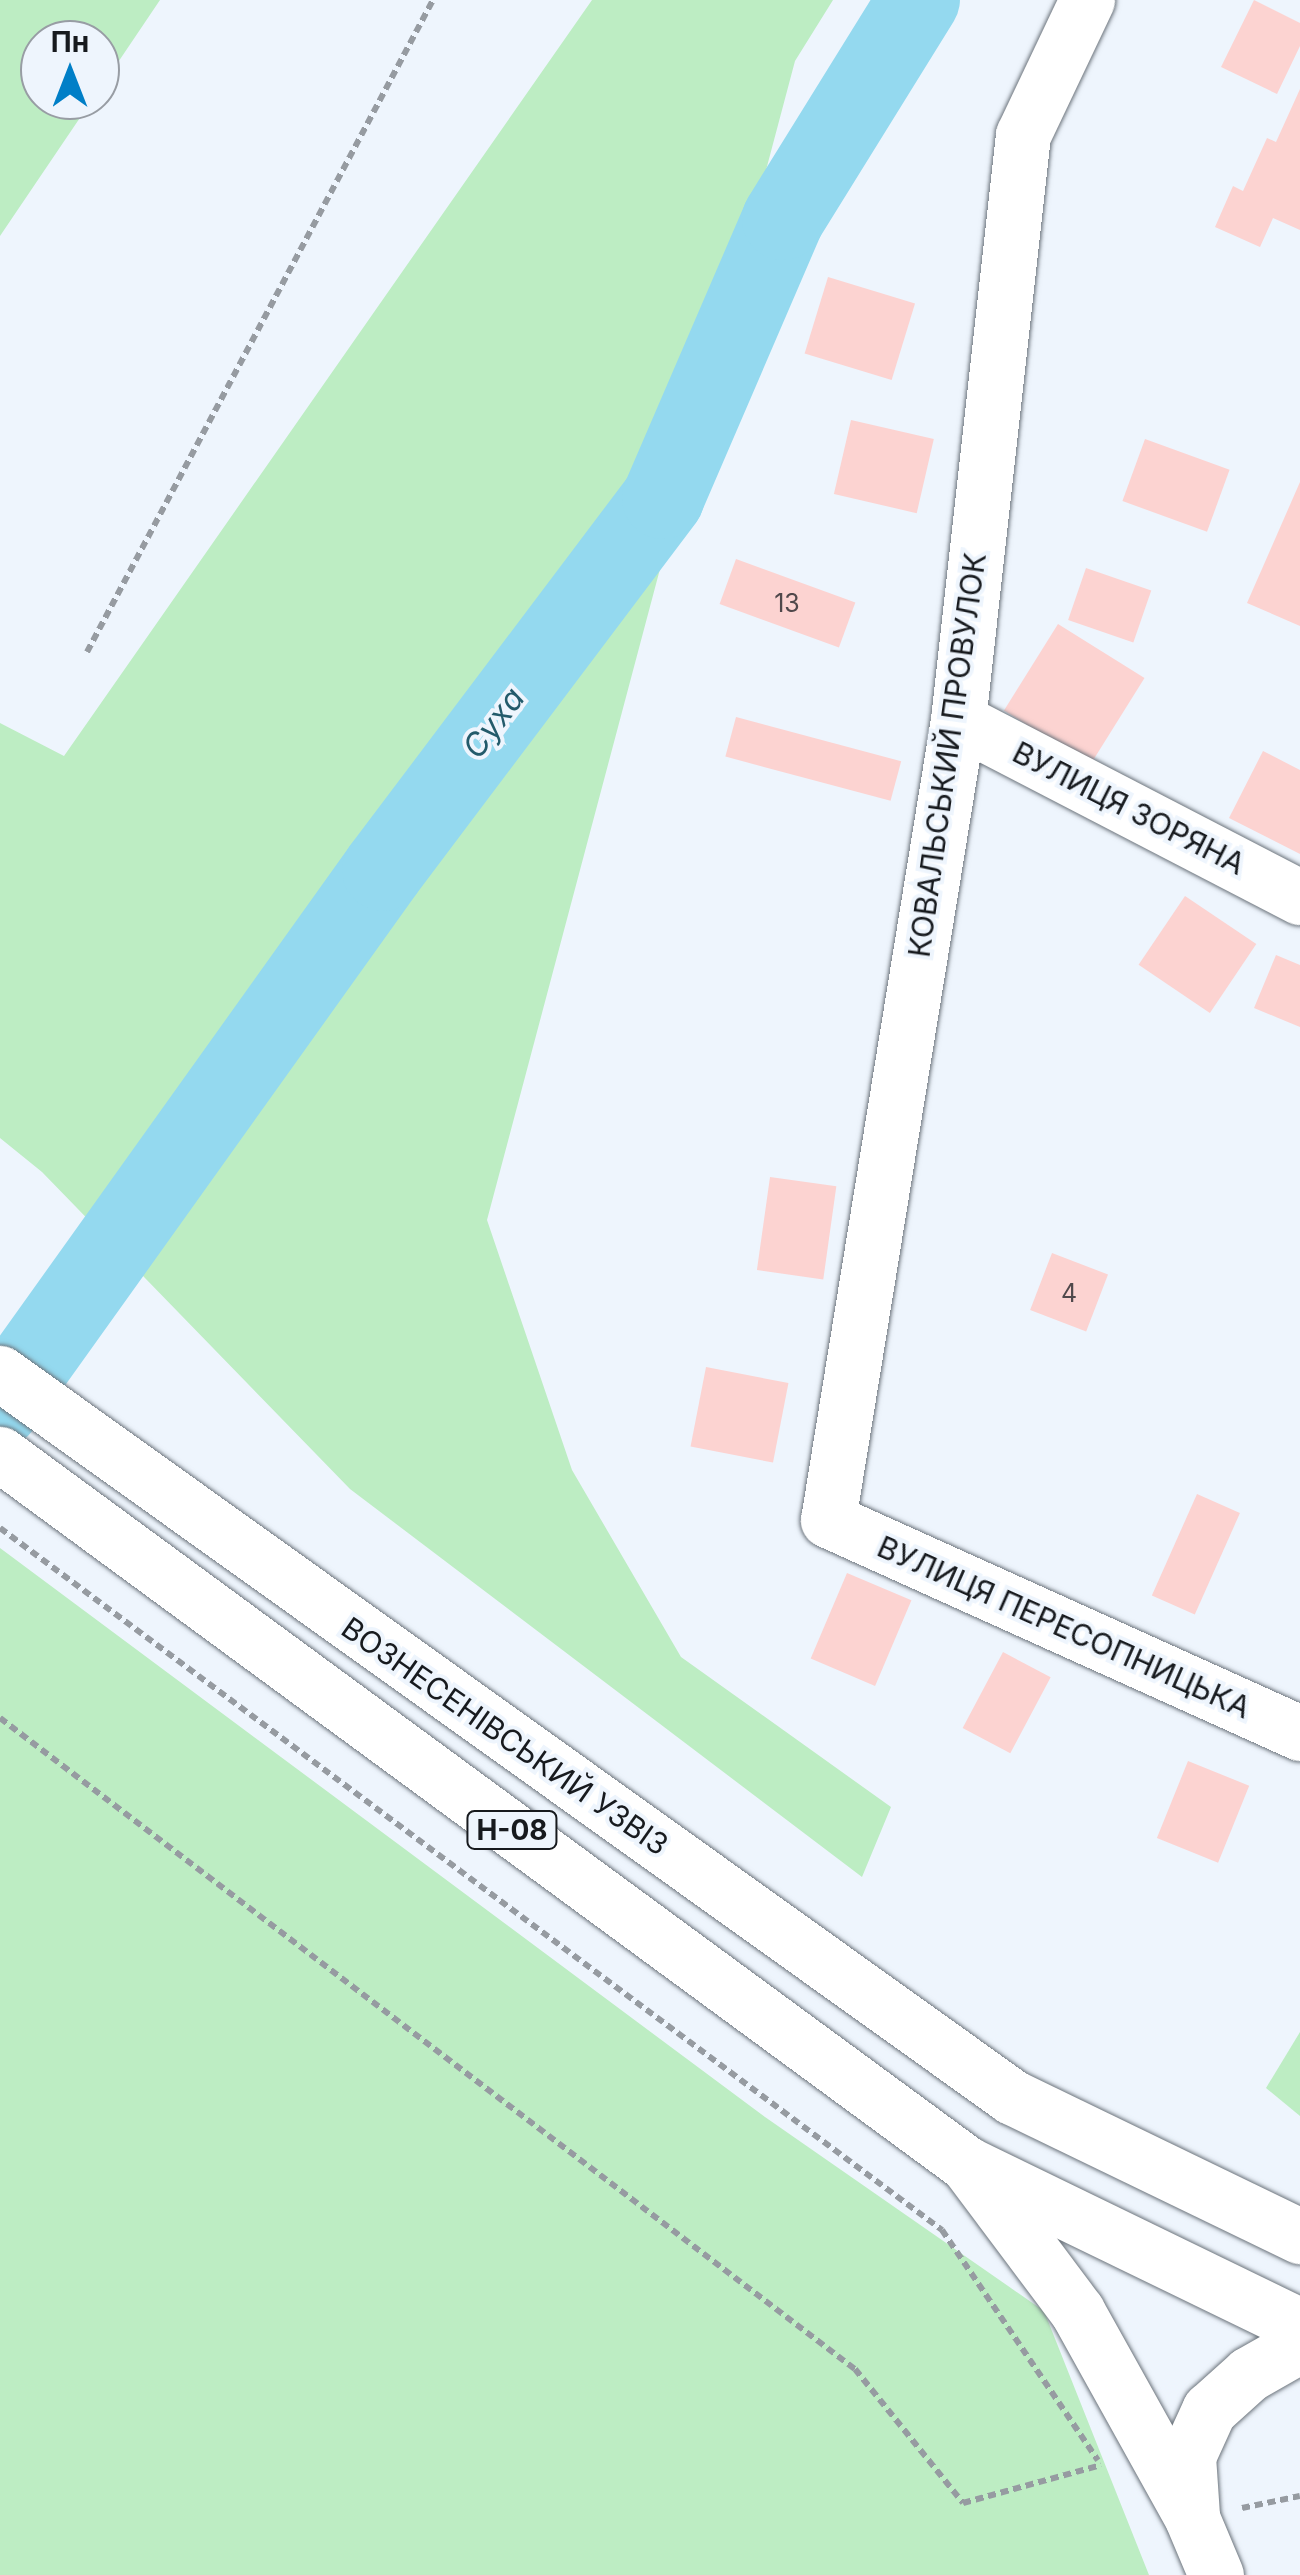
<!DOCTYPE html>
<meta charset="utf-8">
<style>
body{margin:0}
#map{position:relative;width:1300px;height:2575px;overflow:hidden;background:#eef5fd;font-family:Inter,sans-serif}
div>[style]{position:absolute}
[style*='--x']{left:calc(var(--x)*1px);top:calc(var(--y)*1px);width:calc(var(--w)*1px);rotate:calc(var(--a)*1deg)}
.green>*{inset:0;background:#bdedc3}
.river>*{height:82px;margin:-41px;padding:0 41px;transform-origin:41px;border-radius:41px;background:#94d9ef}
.building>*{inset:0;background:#fcd3d1;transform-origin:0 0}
.path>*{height:6px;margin-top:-3px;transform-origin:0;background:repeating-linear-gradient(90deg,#969ba1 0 8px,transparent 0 13px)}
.roads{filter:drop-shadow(0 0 2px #6c747c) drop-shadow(0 0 2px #6c747c)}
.minor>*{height:55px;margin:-27.5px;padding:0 27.5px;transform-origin:27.5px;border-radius:27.5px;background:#fff}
.tertiary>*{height:55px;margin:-27.5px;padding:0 27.5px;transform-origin:27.5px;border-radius:27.5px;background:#fff}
.primary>*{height:55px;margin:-27.5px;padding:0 27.5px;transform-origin:27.5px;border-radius:27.5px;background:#fff}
span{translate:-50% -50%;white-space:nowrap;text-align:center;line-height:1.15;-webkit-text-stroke:8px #eef5fd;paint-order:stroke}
.number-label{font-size:25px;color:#50484b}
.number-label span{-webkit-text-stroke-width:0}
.shield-label span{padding:2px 8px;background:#eef5fd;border:2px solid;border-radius:8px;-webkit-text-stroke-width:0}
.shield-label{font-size:28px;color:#171a1e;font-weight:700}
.street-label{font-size:30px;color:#171a1e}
.water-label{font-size:32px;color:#235b6b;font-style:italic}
.north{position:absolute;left:20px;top:20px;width:100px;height:100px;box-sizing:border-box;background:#eef5fd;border:2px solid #989da4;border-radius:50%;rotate:0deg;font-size:28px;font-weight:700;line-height:40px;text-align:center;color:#171a1e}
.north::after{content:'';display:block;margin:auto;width:35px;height:45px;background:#007fc7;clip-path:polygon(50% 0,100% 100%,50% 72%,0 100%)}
</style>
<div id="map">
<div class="green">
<i style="clip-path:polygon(0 0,160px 0,100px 89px,100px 40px,40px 40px,40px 100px,92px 100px,0 236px)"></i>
<i style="clip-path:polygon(592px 0,833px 0,795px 61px,487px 1220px,572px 1470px,681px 1657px,891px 1807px,862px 1877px,350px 1489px,42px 1172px,0 1138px,0 723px,64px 756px)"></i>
<i style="clip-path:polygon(0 1548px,765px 2117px,1044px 2311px,1149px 2575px,0 2575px)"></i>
<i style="clip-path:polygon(1300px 2032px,1300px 2116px,1266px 2088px)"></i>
</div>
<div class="river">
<i style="--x:0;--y:1406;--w:659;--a:-54.45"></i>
<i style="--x:383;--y:870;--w:466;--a:-53"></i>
<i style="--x:663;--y:498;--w:304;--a:-66.7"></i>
<i style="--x:783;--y:219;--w:258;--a:-58.2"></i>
</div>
<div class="building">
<i style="clip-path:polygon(1254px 0,1300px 23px,1300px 46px,1277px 94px,1221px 67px)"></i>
<i style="clip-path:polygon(1300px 89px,1300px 230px,1273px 218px,1260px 247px,1215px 227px,1233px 186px,1243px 191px,1267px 138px,1276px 142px)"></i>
<i style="left:828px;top:277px;width:91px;height:80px;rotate:17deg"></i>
<i style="left:851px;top:420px;width:85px;height:76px;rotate:13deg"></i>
<i style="left:1145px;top:439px;width:90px;height:66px;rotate:20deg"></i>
<i style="clip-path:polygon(1300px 482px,1300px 626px,1247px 603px)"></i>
<i style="left:736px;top:559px;width:127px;height:48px;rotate:20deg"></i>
<i style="left:1086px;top:568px;width:69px;height:55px;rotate:19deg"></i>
<i style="left:1058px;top:624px;width:102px;height:102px;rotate:32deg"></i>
<i style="left:736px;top:717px;width:171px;height:41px;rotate:15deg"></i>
<i style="clip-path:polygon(1263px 751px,1300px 770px,1300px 854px,1229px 818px)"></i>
<i style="left:1185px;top:896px;width:86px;height:83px;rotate:34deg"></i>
<i style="clip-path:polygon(1276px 955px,1300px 965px,1300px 1027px,1254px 1008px)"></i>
<i style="left:770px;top:1177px;width:67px;height:94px;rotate:8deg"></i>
<i style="left:1052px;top:1253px;width:60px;height:61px;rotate:21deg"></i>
<i style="left:706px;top:1367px;width:84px;height:81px;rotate:11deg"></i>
<i style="left:1197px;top:1494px;width:47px;height:111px;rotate:24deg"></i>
<i style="left:847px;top:1573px;width:70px;height:93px;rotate:23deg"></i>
<i style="left:1003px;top:1652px;width:54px;height:86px;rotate:28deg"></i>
<i style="left:1188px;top:1761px;width:66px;height:83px;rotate:22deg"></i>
</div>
<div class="path">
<i style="--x:87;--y:652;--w:738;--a:-62.05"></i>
<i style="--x:0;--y:1528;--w:1175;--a:36.69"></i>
<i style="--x:942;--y:2230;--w:278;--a:55.9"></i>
<i style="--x:0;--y:1718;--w:1075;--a:37.29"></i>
<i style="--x:855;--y:2369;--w:172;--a:51.1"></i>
<i style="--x:963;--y:2503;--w:143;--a:-15.4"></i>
<i style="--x:1242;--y:2508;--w:59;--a:-11.7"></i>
</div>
<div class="roads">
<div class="minor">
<i style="--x:1087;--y:0;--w:149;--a:115.4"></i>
<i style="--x:1023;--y:135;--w:589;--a:96.34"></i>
<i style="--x:958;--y:720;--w:810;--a:99.23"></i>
<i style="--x:828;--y:1520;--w:518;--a:24.29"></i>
<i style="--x:958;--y:720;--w:385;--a:27.4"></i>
</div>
<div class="tertiary">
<i style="--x:967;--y:2164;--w:184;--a:53.2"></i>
<i style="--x:1077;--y:2311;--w:237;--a:60.9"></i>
<i style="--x:1192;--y:2518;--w:62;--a:67.2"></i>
<i style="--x:1192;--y:2515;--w:59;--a:-93.9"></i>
<i style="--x:1188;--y:2456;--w:51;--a:-65.5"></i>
<i style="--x:1209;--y:2410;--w:54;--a:-42"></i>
<i style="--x:1249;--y:2374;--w:59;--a:-29.6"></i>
</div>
<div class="primary">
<i style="--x:0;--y:1373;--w:1244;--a:35.58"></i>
<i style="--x:1012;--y:2097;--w:320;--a:25.8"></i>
<i style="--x:0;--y:1454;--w:1200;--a:36.29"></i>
<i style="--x:967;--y:2164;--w:370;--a:25.9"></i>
</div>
</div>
<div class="number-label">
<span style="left:787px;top:603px">13</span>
<span style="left:1069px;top:1293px">4</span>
</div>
<div class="shield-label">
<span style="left:512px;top:1830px">Н-08</span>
</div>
<div class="street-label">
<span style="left:947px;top:755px;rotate:-82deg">КОВАЛЬСЬКИЙ ПРОВУЛОК</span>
<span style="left:1129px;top:808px;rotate:27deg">ВУЛИЦЯ ЗОРЯНА</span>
<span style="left:1064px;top:1627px;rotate:24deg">ВУЛИЦЯ ПЕРЕСОПНИЦЬКА</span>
<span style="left:505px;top:1736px;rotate:35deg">ВОЗНЕСЕНІВСЬКИЙ УЗВІЗ</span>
</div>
<div class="water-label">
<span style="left:494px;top:723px;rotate:-53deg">Суха</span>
</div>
<div class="north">Пн</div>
</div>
